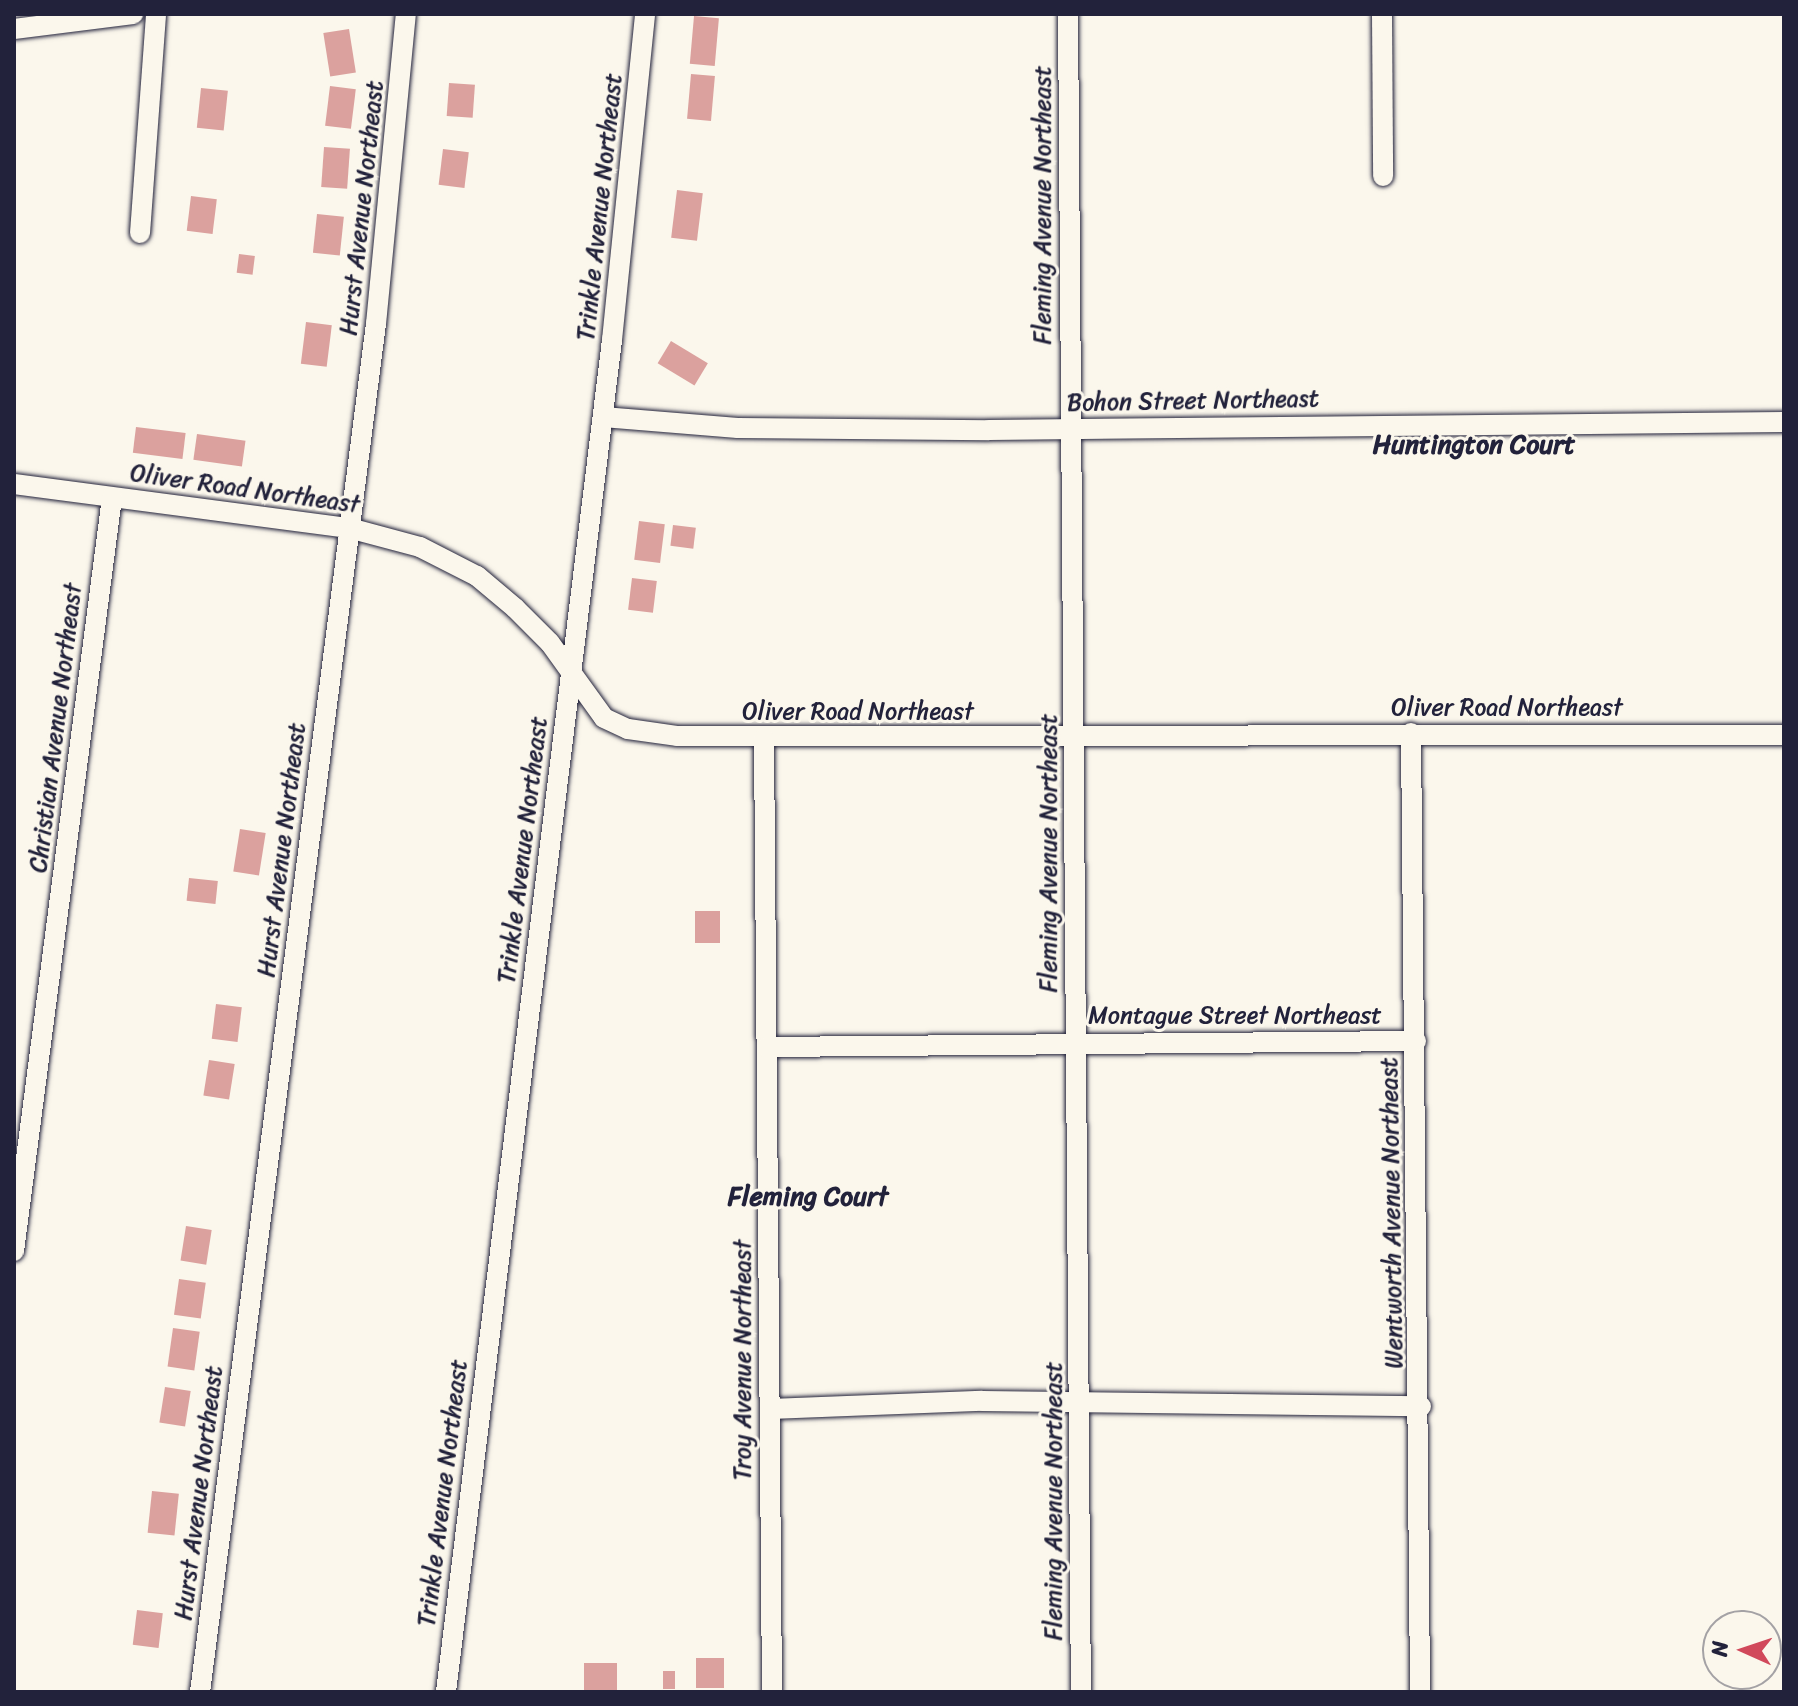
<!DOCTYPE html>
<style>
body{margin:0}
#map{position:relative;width:1798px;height:1706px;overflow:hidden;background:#fbf7ec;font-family:Sriracha,sans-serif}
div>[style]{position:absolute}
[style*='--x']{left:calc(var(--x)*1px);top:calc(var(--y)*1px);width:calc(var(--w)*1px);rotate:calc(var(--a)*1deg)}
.building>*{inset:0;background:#dba19e;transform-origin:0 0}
.roads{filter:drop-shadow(0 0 2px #22223b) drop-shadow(0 0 2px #22223b)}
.minor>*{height:20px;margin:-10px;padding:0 10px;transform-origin:10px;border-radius:10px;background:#fbf7ec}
span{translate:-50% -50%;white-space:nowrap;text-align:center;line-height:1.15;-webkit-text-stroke:6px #fbf7ec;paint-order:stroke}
.street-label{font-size:24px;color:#22223b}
.neighbourhood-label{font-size:26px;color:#22223b;font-weight:700}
.frame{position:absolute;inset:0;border:16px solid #22223b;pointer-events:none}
.north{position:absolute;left:1702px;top:1610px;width:80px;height:80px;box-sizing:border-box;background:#fbf7ec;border:2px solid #a4a2a5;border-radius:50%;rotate:273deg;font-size:22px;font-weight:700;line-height:32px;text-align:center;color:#22223b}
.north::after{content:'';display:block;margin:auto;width:28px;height:36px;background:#d1495b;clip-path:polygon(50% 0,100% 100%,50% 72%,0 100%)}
</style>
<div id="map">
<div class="building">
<i style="left:694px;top:16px;width:25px;height:48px;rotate:5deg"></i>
<i style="left:349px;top:29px;width:44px;height:26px;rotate:81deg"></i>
<i style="left:691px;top:74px;width:24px;height:45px;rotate:5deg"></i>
<i style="left:449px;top:83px;width:26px;height:33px;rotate:4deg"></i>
<i style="left:330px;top:86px;width:26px;height:40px;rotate:7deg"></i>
<i style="left:201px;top:88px;width:27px;height:40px;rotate:6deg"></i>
<i style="left:324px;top:147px;width:26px;height:40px;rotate:4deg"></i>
<i style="left:443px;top:149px;width:26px;height:36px;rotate:7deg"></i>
<i style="left:677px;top:190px;width:26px;height:48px;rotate:7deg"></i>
<i style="left:191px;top:196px;width:26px;height:35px;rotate:7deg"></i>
<i style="left:317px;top:214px;width:27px;height:39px;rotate:6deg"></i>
<i style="left:239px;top:254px;width:16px;height:19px;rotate:7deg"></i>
<i style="left:306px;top:322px;width:26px;height:42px;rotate:7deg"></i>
<i style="left:671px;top:341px;width:43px;height:26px;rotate:31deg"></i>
<i style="left:136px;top:427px;width:50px;height:26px;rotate:7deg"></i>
<i style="left:197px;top:434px;width:49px;height:26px;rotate:8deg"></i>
<i style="left:639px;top:521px;width:26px;height:39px;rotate:7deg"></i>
<i style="left:673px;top:525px;width:23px;height:21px;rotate:7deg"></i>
<i style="left:632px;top:578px;width:25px;height:32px;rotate:7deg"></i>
<i style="left:240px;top:829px;width:26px;height:43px;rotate:9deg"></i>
<i style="left:189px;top:878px;width:29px;height:23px;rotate:6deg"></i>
<i style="left:695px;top:911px;width:25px;height:32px"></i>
<i style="left:216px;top:1004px;width:26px;height:35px;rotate:7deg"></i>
<i style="left:209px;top:1060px;width:26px;height:36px;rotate:9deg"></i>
<i style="left:186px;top:1226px;width:26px;height:35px;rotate:9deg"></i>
<i style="left:179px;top:1279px;width:27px;height:36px;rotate:8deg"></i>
<i style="left:173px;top:1328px;width:27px;height:39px;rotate:8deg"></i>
<i style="left:165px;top:1387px;width:26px;height:36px;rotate:9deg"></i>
<i style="left:152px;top:1491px;width:27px;height:42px;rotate:6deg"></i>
<i style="left:137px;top:1610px;width:26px;height:35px;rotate:7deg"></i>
<i style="left:696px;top:1658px;width:28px;height:30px"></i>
<i style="left:584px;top:1663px;width:33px;height:27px"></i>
<i style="left:663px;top:1671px;width:12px;height:18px"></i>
</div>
<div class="roads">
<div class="minor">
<i style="--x:1068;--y:14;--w:1678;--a:89.56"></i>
<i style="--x:1382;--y:14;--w:162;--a:89.6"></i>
<i style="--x:14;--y:29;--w:120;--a:-7.2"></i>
<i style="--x:140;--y:233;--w:220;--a:-85.8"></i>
<i style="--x:603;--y:417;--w:135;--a:4.7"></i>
<i style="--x:738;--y:428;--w:251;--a:0.5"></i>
<i style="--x:989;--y:430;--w:795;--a:-0.58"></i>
<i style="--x:14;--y:484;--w:338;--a:7.5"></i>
<i style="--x:349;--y:528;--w:73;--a:15"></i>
<i style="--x:420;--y:547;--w:64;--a:27"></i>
<i style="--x:477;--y:576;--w:50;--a:40.1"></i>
<i style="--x:515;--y:608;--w:49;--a:45"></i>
<i style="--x:550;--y:643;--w:92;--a:54.2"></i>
<i style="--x:604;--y:718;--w:26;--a:25"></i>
<i style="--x:628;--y:729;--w:49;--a:8.1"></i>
<i style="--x:677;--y:736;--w:1107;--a:-0.05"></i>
<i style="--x:1411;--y:733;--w:959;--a:89.46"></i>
<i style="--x:764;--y:739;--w:953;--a:89.52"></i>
<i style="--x:767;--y:1047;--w:649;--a:-0.53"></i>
<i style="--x:14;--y:1251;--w:760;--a:-82.59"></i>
<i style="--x:770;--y:1409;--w:212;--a:-2.2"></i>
<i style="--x:982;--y:1401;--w:439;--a:0.7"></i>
<i style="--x:200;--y:1692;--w:1379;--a:-82.67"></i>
<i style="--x:376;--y:324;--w:311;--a:-84.5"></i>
<i style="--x:446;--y:1692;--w:1362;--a:-83"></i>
<i style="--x:612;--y:340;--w:328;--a:-84.2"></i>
</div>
</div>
<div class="street-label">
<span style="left:1043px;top:205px;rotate:-90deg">Fleming Avenue Northeast</span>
<span style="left:600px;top:207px;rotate:-84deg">Trinkle Avenue Northeast</span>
<span style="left:362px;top:208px;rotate:-84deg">Hurst Avenue Northeast</span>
<span style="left:1193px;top:401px;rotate:-1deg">Bohon Street Northeast</span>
<span style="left:245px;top:489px;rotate:8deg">Oliver Road Northeast</span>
<span style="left:1507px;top:708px">Oliver Road Northeast</span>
<span style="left:858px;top:712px">Oliver Road Northeast</span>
<span style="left:56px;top:728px;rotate:-83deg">Christian Avenue Northeast</span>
<span style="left:282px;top:850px;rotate:-83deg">Hurst Avenue Northeast</span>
<span style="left:523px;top:850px;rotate:-83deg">Trinkle Avenue Northeast</span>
<span style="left:1049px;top:853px;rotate:-90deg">Fleming Avenue Northeast</span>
<span style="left:1235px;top:1016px">Montague Street Northeast</span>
<span style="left:1392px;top:1213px;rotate:-91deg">Wentworth Avenue Northeast</span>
<span style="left:743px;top:1360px;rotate:-90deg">Troy Avenue Northeast</span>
<span style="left:199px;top:1493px;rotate:-83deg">Hurst Avenue Northeast</span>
<span style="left:443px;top:1493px;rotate:-83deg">Trinkle Avenue Northeast</span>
<span style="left:1054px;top:1501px;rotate:-90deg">Fleming Avenue Northeast</span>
</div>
<div class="neighbourhood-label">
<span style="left:1474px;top:445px">Huntington Court</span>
<span style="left:808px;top:1197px">Fleming Court</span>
</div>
<div class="frame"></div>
<div class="north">N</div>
</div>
